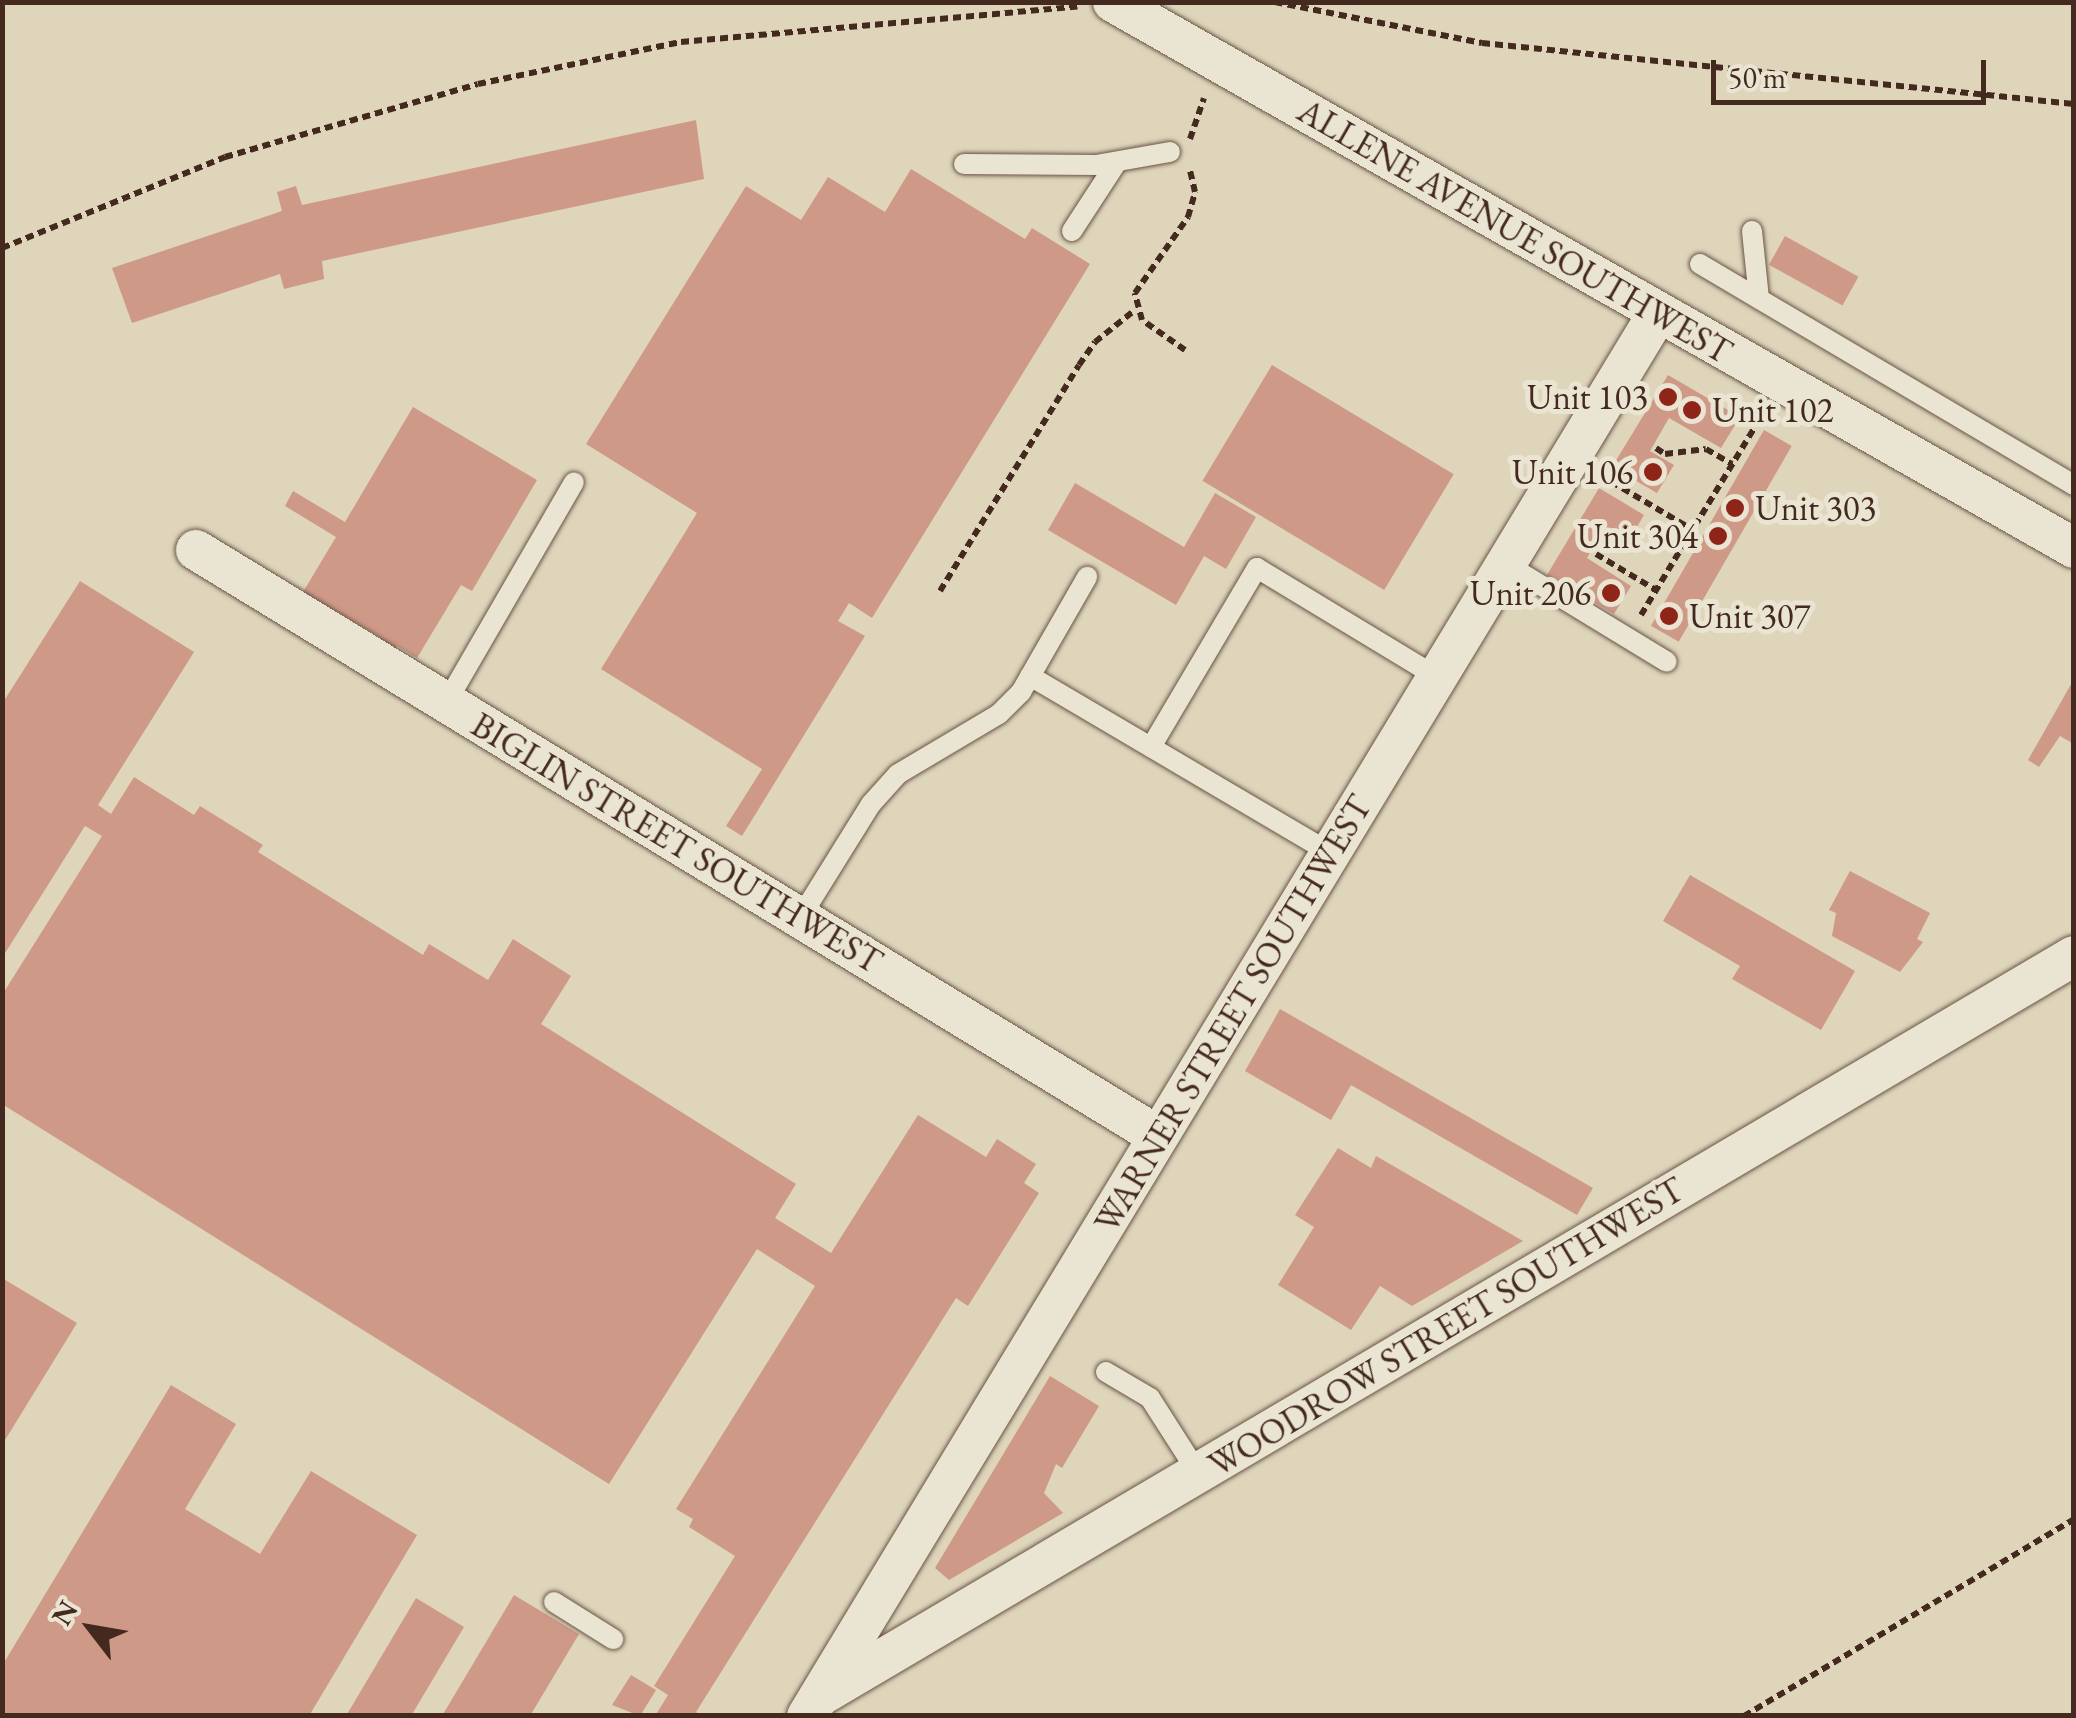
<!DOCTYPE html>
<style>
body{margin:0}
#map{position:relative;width:2076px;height:1718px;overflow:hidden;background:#ded5ba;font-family:"EB Garamond",serif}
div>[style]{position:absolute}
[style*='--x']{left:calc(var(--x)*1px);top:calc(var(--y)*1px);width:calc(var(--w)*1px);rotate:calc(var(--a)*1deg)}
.building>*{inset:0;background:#cf9988;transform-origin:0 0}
.path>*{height:6px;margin-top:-3px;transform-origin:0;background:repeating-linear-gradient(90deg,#44291f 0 8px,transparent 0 13px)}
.roads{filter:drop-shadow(0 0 2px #6a5446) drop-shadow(0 0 2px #6a5446)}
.lane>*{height:20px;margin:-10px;padding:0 10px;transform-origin:10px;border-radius:10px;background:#eae4d2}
.street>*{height:40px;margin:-20px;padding:0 20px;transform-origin:20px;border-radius:20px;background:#eae4d2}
.dots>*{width:28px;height:28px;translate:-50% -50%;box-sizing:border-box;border:5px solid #eae4d2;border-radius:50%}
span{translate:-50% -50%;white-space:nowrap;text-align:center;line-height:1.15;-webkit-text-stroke:10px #eae4d2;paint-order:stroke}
.street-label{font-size:35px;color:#44291f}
.poi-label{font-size:35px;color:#44291f}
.right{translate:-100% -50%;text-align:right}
.left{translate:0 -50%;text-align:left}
.frame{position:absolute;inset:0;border:5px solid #44291f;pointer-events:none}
.north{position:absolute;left:40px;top:1578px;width:100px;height:100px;-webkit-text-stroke:8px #eae4d2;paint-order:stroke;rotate:301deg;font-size:28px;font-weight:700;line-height:40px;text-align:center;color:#44291f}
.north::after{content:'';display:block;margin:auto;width:35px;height:45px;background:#44291f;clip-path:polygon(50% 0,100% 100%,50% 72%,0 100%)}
.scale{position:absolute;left:1711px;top:60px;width:275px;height:45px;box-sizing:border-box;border:5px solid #44291f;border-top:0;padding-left:12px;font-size:30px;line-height:35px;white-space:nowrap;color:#44291f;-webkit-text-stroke:8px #eae4d2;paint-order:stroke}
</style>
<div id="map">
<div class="building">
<i style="clip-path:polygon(696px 120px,704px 179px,322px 261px,324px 279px,284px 289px,280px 274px,132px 323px,112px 268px,282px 211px,277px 192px,296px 186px,302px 205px)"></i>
<i style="clip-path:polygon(911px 169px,1025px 239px,1032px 228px,1090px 264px,872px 618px,849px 603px,838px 621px,865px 636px,742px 836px,726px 826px,762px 769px,601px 669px,697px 513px,586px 444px,746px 186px,801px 220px,828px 177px,885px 212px)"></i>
<i style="left:1785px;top:236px;width:84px;height:33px;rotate:29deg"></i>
<i style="left:1272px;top:365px;width:212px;height:135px;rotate:31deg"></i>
<i style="clip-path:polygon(1668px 375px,1740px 417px,1721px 448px,1669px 418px,1650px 451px,1674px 465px,1657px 493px,1612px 467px)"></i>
<i style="clip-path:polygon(413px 407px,537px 480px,472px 591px,461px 585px,417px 658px,397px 646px,390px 657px,374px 647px,380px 637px,303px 592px,336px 537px,285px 506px,293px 491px,345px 522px)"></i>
<i style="left:1764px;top:430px;width:32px;height:226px;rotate:30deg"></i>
<i style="clip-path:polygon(1075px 483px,1184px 547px,1215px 493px,1256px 517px,1226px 569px,1204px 556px,1176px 605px,1048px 530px)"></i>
<i style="clip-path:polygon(1599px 488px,1644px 515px,1627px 544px,1603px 530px,1587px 558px,1631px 586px,1614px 614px,1547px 575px)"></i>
<i style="clip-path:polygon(80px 581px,194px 652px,98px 805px,111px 814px,134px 777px,194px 815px,200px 806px,263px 845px,258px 852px,423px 955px,429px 944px,488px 980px,513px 939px,571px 976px,541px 1024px,796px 1184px,775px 1218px,831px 1253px,918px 1115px,986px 1157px,997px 1139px,1036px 1164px,1024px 1183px,1039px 1193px,968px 1306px,956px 1298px,696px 1712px,702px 1716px,655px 1716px,668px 1695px,654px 1686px,735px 1556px,689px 1527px,693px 1519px,676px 1509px,815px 1286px,757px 1249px,609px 1484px,2px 1104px,2px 995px,102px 836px,85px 826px,2px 958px,2px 704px)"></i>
<i style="clip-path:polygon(2074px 679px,2074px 744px,2060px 736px,2039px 767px,2028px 760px)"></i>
<i style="clip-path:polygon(1850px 871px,1930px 913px,1917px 939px,1923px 942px,1900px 972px,1832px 936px,1836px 913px,1829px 910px)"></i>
<i style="clip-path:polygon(1690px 875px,1855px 971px,1821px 1030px,1732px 979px,1740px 966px,1663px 921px)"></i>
<i style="clip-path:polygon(1280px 1009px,1593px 1188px,1577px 1215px,1351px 1085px,1331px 1120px,1245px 1071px)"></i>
<i style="clip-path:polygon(1338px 1148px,1371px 1168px,1376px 1156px,1523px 1241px,1412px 1306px,1380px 1286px,1351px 1330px,1278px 1285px,1314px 1227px,1295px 1215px)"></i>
<i style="clip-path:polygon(2px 1278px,77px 1323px,2px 1445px)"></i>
<i style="clip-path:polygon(1050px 1376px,1099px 1406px,1062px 1468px,1056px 1464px,1044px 1493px,1063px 1513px,949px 1580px,935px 1568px)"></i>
<i style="clip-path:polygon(171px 1385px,236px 1424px,185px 1509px,260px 1554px,311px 1471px,417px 1535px,309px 1716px,2px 1716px,2px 1666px)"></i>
<i style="clip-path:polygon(514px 1595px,579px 1634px,530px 1716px,442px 1716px)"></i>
<i style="clip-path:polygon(416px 1598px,464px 1627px,411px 1716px,346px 1716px)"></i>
<i style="clip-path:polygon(631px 1675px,656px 1690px,640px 1716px,612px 1705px)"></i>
</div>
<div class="path">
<i style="--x:1275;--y:2;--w:211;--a:11.2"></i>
<i style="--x:1482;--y:43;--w:595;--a:5.88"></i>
<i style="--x:1190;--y:139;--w:43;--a:-71.1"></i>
<i style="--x:2;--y:248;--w:241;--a:-22.2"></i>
<i style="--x:225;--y:157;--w:263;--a:-16.1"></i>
<i style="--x:478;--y:84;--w:207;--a:-11.7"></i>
<i style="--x:681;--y:42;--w:398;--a:-5.1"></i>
<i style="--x:1185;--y:350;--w:52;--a:-145.1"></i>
<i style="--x:1142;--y:320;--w:28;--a:-105"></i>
<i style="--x:1135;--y:293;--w:93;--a:-55.1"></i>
<i style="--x:1188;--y:217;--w:26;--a:-74"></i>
<i style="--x:1195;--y:192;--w:22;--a:-103"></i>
<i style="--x:1656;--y:448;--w:11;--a:34"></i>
<i style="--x:1665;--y:454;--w:41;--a:-7"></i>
<i style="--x:1706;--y:449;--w:30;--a:30"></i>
<i style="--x:1600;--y:475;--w:108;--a:30.6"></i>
<i style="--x:1596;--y:554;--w:70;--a:31"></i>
<i style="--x:940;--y:591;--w:265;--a:-58.4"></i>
<i style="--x:1079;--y:365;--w:28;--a:-55"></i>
<i style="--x:1095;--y:342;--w:51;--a:-38.7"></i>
<i style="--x:1641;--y:615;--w:237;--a:-58.8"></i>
<i style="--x:1744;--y:1716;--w:384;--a:-30.8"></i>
</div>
<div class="roads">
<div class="lane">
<i style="--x:964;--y:164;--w:132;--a:0.4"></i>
<i style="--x:1096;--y:165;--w:75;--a:-10"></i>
<i style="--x:1072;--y:231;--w:82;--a:-56.9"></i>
<i style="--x:1752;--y:231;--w:68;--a:84.1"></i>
<i style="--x:1700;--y:264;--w:434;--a:30.6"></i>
<i style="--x:1506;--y:564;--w:188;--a:31.3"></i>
<i style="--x:1030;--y:676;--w:348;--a:30.5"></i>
<i style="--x:446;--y:703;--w:255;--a:-59.9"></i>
<i style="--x:1151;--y:747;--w:208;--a:-59.4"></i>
<i style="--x:1257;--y:568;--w:210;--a:31.2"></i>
<i style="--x:800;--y:918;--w:134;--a:-58.1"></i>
<i style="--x:871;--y:804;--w:40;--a:-48"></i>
<i style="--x:898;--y:774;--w:117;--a:-30.7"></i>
<i style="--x:999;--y:714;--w:31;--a:-45"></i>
<i style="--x:1021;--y:692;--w:133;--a:-60.1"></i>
<i style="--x:1106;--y:1372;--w:51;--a:30.6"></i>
<i style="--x:1150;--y:1398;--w:89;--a:57.4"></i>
<i style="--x:554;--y:1602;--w:70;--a:32.1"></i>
</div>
<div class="street">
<i style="--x:1113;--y:2;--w:1105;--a:29.6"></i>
<i style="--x:196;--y:550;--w:1126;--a:31.35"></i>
<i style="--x:820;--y:1696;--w:1456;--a:-30.55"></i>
<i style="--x:807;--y:1716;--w:1641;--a:-58.76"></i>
</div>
</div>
<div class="dots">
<i style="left:1668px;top:397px;background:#8f2418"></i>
<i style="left:1692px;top:410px;background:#8f2418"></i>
<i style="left:1653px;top:472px;background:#8f2418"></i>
<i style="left:1735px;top:508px;background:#8f2418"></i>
<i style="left:1718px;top:536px;background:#8f2418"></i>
<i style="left:1611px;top:593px;background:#8f2418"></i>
<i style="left:1669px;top:616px;background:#8f2418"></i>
</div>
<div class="street-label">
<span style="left:1515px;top:231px;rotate:30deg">ALLENE AVENUE SOUTHWEST</span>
<span style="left:677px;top:843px;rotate:31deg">BIGLIN STREET SOUTHWEST</span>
<span style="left:1233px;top:1014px;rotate:-59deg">WARNER STREET SOUTHWEST</span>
<span style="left:1446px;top:1327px;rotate:-31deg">WOODROW STREET SOUTHWEST</span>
</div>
<div class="poi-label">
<span class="right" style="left:1648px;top:397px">Unit 103</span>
<span class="left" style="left:1712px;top:410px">Unit 102</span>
<span class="right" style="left:1633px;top:472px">Unit 106</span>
<span class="left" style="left:1755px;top:508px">Unit 303</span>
<span class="right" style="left:1698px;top:536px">Unit 304</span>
<span class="right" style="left:1591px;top:593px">Unit 206</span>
<span class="left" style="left:1689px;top:616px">Unit 307</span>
</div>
<div class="frame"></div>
<div class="north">N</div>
<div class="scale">50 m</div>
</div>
